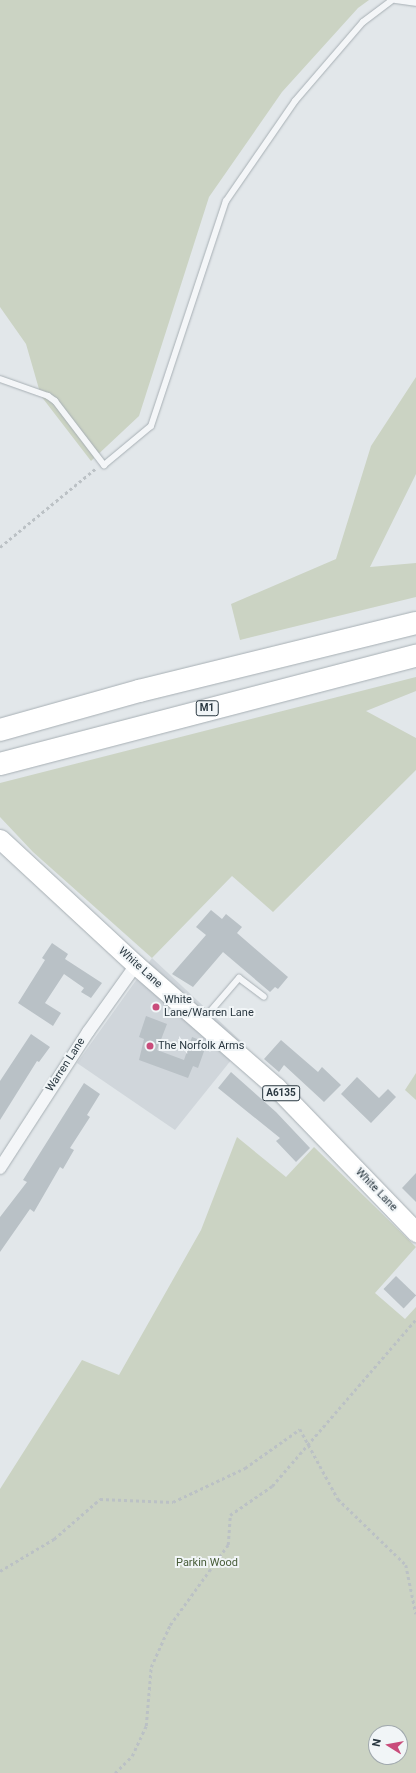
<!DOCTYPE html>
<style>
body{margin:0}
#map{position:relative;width:416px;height:1773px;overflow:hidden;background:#e2e7ea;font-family:Roboto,sans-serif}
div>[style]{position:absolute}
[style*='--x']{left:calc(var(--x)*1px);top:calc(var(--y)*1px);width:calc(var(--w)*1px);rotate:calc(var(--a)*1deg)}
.built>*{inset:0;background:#d0d6db}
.green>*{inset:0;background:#cbd3c3}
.building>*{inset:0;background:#b9c1c6;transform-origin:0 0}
.path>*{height:2.5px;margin-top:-1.25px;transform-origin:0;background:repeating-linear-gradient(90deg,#bbc1c5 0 3px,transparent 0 6px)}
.roads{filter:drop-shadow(0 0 1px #a7afb4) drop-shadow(0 0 1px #a7afb4)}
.service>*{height:6px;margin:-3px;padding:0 3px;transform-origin:3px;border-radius:3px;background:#f4f6f8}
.minor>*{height:12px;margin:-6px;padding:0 6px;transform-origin:6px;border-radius:6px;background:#f4f6f8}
.primary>*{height:19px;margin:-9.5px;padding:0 9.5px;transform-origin:9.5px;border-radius:9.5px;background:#fff}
.motorway>*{height:22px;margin:-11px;padding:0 11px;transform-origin:11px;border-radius:11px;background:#fff}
.dots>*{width:11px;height:11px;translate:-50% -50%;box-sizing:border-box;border:2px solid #f1f5f7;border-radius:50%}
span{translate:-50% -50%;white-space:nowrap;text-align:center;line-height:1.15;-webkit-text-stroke:4px #f1f5f7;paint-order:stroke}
.shield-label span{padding:1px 3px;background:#f1f5f7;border:1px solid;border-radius:3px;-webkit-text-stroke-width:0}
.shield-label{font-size:10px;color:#2a3841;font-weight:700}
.street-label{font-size:11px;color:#2a3841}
.poi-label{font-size:11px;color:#2a3841}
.left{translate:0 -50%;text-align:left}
.park-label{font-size:11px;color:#475c38}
.north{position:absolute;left:368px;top:1725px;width:40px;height:40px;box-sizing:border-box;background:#f1f5f7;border:1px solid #a1a9ae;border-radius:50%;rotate:281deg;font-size:11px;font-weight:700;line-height:16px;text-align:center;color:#2a3841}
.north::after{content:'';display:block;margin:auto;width:14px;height:18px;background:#c94c7b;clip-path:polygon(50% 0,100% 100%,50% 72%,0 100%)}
</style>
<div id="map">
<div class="built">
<i style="clip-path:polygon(152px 958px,244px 1044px,175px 1130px,77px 1063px)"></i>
</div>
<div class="green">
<i style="clip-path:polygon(0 0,369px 0,358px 8px,282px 92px,209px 197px,139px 416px,91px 461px,41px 396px,26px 344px,0 307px)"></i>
<i style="clip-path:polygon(416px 377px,416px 474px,370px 567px,416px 563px,416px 597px,240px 640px,231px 604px,336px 559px,371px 446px)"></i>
<i style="clip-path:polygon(416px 677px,416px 691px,366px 711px,416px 738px,416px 770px,273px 912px,232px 876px,152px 958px,33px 852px,0 817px,0 783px)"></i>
<i style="clip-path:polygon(416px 1073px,416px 1100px,405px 1090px)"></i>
<i style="clip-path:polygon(evenodd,237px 1137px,286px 1177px,314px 1147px,416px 1247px,375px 1293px,405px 1319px,416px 1307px,416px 1773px,0 1773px,0 1489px,82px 1360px,119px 1375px,201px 1230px,237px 1137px,376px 1733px,400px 1733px,400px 1757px,376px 1757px,376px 1733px)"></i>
</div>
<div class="building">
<i style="clip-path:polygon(211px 910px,222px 919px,226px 914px,242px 927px,237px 933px,288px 977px,278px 989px,275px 987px,270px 992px,223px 952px,193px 987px,172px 974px,206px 935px,196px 927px)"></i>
<i style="clip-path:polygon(52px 943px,68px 954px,65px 959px,102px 983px,91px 998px,81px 992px,84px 988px,64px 974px,45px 1003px,61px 1013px,53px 1026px,18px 1003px,45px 960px,42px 958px)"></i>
<i style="clip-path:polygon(146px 1016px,167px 1024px,157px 1050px,184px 1060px,192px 1037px,207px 1043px,198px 1068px,193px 1066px,188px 1078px,139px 1060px,144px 1039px,139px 1037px)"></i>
<i style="clip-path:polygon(31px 1034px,50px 1047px,39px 1062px,37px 1061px,0 1120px,0 1081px)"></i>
<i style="clip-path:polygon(281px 1040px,318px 1072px,322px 1067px,341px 1085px,324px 1102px,284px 1065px,279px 1072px,264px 1059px)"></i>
<i style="clip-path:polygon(231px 1072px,276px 1112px,310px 1148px,296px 1162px,276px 1141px,280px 1138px,218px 1088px)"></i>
<i style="clip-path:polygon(357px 1077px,379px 1098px,388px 1089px,396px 1097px,371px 1123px,341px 1094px)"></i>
<i style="clip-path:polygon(84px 1083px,100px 1094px,87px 1115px,90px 1117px,70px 1148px,74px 1150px,63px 1169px,60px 1167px,34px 1212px,30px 1209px,0 1252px,0 1217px,27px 1182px,23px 1180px)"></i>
<i style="clip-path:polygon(416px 1173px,416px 1202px,402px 1188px)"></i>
<i style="left:396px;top:1276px;width:28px;height:18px;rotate:44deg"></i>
</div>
<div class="path">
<i style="--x:0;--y:547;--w:123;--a:-39.4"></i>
<i style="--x:0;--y:1571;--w:63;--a:-30.7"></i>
<i style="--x:54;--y:1539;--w:61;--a:-41"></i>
<i style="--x:100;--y:1499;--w:73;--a:2.4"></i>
<i style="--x:173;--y:1502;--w:80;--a:-25.3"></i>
<i style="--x:245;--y:1468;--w:67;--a:-35.3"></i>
<i style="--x:300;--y:1429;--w:80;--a:61.5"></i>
<i style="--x:338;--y:1499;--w:95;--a:44.1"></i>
<i style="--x:406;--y:1565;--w:50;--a:78.5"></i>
<i style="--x:115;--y:1773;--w:24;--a:-45"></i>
<i style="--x:132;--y:1756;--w:33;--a:-65"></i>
<i style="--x:146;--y:1726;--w:59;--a:-85.2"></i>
<i style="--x:151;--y:1667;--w:46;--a:-65.7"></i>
<i style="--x:170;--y:1625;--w:99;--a:-54.1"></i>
<i style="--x:228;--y:1545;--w:30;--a:-86"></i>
<i style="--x:230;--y:1515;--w:51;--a:-34.6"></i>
<i style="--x:272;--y:1486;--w:221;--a:-49.2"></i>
</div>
<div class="roads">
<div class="service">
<i style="--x:395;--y:0;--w:21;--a:8"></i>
<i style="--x:0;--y:379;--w:51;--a:19.5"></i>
<i style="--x:48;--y:396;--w:9;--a:36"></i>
<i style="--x:55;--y:401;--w:81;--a:52.6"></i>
<i style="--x:104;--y:465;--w:61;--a:-39.7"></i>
<i style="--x:151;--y:426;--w:237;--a:-71.6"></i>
<i style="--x:226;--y:201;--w:121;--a:-55.4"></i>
<i style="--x:295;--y:101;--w:104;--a:-49.3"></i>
<i style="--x:363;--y:22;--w:36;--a:-37"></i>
<i style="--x:202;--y:1021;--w:57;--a:-49.3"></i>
<i style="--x:239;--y:978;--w:31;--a:37"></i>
</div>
<div class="minor">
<i style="--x:0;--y:1168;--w:162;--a:-57.1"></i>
<i style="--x:88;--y:1032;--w:82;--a:-54.4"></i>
</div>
<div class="primary">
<i style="--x:0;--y:839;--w:185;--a:42.8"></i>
<i style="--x:136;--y:965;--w:186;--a:41.1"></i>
<i style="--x:276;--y:1087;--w:202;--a:46"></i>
</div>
<div class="motorway">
<i style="--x:0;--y:730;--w:144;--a:-15.7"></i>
<i style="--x:139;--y:691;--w:285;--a:-13.8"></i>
<i style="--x:0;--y:764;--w:430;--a:-14.6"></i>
</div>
</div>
<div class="dots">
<i style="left:156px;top:1007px;background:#c94c7b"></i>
<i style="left:150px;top:1046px;background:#c94c7b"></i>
</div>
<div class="shield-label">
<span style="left:207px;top:708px">M1</span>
<span style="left:281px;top:1093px">A6135</span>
</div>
<div class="street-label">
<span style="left:140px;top:968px;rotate:42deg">White Lane</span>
<span style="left:66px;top:1065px;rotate:-57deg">Warren Lane</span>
<span style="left:376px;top:1190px;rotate:46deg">White Lane</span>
</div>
<div class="poi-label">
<span class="left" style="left:164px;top:1007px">White<br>Lane/Warren Lane</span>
<span class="left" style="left:158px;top:1046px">The Norfolk Arms</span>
</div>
<div class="park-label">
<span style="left:207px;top:1563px">Parkin Wood</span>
</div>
<div class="north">N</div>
</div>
